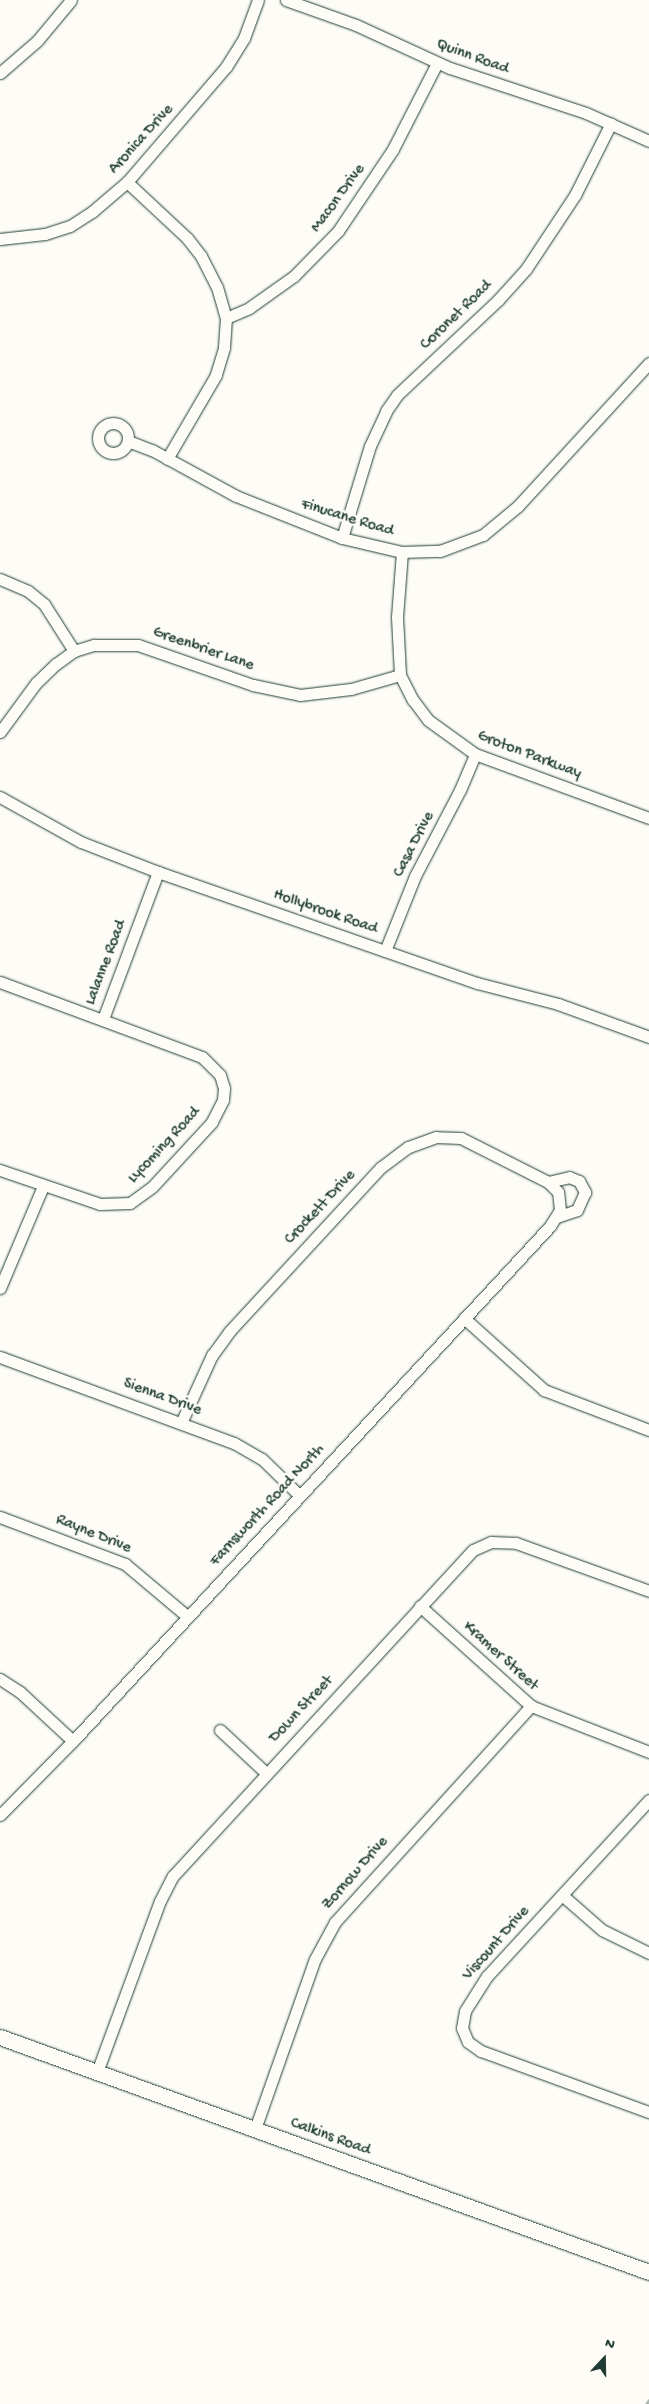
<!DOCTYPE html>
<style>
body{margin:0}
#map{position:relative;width:649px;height:2404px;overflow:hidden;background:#fdfcf7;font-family:"Gochi Hand",sans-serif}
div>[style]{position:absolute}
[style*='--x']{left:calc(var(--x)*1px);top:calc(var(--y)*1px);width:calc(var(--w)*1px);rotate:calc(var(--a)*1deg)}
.stream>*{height:3px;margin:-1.5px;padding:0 1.5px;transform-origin:1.5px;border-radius:1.5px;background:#aeb8b1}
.roads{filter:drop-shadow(0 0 1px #1f3d34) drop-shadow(0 0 1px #1f3d34)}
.minor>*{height:11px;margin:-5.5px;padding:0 5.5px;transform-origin:5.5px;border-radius:5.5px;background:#fdfcf7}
.minor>.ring{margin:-5.5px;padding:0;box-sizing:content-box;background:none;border:11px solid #fdfcf7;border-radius:50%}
.secondary>*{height:15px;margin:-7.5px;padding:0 7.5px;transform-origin:7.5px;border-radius:7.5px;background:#fdfcf7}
span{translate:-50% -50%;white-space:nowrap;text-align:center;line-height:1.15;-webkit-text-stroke:5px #fdfcf7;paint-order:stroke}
.street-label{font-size:16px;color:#1f3d34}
.north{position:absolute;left:579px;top:2334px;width:50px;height:50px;-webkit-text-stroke:4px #fdfcf7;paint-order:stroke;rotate:21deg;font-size:14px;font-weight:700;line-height:20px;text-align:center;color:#1f3d34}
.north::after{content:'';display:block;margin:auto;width:18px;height:22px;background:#1f3d34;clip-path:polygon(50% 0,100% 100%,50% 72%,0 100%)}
</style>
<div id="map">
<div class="stream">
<i style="--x:646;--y:2404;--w:5;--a:-53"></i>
</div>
<div class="roads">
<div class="minor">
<i style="--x:286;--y:0;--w:74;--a:19.7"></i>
<i style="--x:356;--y:25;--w:103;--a:24.6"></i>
<i style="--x:450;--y:68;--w:143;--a:18.3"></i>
<i style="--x:586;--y:113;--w:69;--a:24"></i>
<i style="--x:0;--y:73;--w:49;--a:-40.9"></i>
<i style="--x:37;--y:41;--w:53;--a:-50.3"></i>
<i style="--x:127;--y:182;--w:82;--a:43"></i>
<i style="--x:187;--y:238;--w:23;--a:52"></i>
<i style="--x:201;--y:256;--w:35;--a:63"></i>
<i style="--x:217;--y:287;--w:32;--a:74"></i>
<i style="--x:226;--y:318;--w:30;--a:94"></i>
<i style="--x:224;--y:348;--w:28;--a:107"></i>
<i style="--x:216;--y:375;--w:97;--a:120.3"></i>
<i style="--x:0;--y:239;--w:45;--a:-6.3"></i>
<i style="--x:45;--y:234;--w:26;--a:-18"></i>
<i style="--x:70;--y:226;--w:27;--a:-33"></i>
<i style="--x:93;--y:211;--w:45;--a:-40.5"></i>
<i style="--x:127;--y:182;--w:152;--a:-49.3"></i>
<i style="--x:226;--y:67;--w:34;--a:-58"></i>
<i style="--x:244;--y:38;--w:40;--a:-69.8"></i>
<i style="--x:226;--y:318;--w:25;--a:-23"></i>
<i style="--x:249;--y:308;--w:55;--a:-35.4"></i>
<i style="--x:294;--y:276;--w:63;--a:-45.6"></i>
<i style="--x:338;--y:231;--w:99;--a:-56.1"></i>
<i style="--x:393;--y:149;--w:97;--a:-62.9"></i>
<i class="ring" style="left:98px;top:423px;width:19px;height:19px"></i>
<i style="--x:128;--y:441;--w:26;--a:21"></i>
<i style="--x:152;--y:450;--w:96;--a:28.7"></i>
<i style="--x:236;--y:496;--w:114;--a:21.6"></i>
<i style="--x:342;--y:538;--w:62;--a:13.1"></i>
<i style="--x:402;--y:552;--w:38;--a:-2"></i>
<i style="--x:440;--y:551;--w:46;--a:-20.4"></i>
<i style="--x:483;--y:535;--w:45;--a:-39.6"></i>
<i style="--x:518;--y:506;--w:194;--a:-47.5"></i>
<i style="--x:342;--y:538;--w:96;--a:-73.1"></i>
<i style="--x:370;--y:446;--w:38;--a:-65"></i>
<i style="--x:386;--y:411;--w:19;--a:-55"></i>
<i style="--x:397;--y:395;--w:139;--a:-43.2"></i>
<i style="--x:498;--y:300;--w:42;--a:-47.9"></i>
<i style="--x:526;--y:269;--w:89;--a:-56.5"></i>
<i style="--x:575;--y:195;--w:80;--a:-63.4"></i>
<i style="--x:402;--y:552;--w:65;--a:94.4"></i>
<i style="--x:397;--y:617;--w:58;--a:87"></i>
<i style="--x:400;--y:675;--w:28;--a:63"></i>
<i style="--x:413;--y:700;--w:25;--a:53"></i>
<i style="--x:428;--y:720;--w:58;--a:35.9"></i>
<i style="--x:475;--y:754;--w:185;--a:20.2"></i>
<i style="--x:0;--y:579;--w:30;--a:23"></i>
<i style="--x:28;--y:591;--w:21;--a:39"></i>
<i style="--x:44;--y:604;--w:56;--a:57.4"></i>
<i style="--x:0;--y:732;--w:61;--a:-53.7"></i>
<i style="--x:36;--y:683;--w:28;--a:-44"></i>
<i style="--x:56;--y:664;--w:22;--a:-36"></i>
<i style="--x:74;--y:651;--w:21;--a:-17"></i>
<i style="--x:94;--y:645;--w:44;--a:0"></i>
<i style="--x:138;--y:645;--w:122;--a:19.2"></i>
<i style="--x:253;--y:685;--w:48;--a:12"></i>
<i style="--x:300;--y:695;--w:51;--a:-6.7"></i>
<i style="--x:351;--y:689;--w:51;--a:-15.9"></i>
<i style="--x:0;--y:797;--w:93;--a:29.1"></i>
<i style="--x:81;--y:842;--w:83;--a:21.3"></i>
<i style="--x:158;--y:872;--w:338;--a:19.2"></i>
<i style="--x:477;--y:983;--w:84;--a:14.5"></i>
<i style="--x:558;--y:1004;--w:97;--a:19.9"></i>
<i style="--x:385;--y:951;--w:81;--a:-68.2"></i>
<i style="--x:415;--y:876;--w:97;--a:-62.4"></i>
<i style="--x:460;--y:790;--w:39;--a:-67"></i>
<i style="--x:0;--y:982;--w:215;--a:20.4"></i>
<i style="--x:202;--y:1057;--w:25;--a:45"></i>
<i style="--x:220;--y:1075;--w:14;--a:73"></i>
<i style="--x:224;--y:1088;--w:12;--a:95"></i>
<i style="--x:223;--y:1100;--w:25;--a:117"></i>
<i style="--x:212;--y:1122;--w:88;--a:132.7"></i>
<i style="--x:152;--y:1187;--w:27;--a:144"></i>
<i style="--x:130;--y:1203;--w:30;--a:178"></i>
<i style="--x:100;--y:1204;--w:106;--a:-161.2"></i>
<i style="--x:103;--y:1019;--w:157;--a:-69.5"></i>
<i style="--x:548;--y:1182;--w:22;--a:-13"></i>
<i style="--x:569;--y:1177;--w:11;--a:22"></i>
<i style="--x:579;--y:1181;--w:13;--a:61"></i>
<i style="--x:585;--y:1192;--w:20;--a:114"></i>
<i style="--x:577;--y:1210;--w:21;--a:161"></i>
<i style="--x:0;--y:1288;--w:111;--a:-67.1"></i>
<i style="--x:464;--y:1318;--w:108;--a:42"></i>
<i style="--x:544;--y:1390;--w:112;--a:20.9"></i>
<i style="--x:0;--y:1357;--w:249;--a:20.2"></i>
<i style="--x:234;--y:1443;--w:32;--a:30"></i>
<i style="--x:262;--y:1459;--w:52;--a:44.2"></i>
<i style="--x:0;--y:1517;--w:134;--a:20.6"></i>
<i style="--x:125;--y:1564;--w:82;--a:40.1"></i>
<i style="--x:420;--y:1606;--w:149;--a:42"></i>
<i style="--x:531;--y:1706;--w:127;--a:21.3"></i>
<i style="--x:0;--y:1679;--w:24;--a:33"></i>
<i style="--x:20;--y:1692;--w:72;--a:42.8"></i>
<i style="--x:220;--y:1730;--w:63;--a:43.1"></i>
<i style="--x:649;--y:1800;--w:239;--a:132.6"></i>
<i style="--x:487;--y:1976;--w:41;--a:122.2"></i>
<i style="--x:465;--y:2011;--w:17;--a:100"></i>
<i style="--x:462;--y:2028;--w:15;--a:67"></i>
<i style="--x:468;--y:2042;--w:16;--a:35"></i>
<i style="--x:481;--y:2051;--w:179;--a:20"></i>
<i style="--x:0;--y:1815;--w:104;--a:-45.4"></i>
<i style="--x:73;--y:1741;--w:702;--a:-47.19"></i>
<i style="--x:550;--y:1226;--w:19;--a:-58"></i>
<i style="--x:560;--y:1210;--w:18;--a:-96"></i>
<i style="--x:558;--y:1192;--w:14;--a:-135"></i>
<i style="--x:548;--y:1182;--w:97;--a:-153.2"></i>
<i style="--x:461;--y:1138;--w:25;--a:-178"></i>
<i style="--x:436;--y:1137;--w:30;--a:160"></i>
<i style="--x:408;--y:1147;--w:34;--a:143"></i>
<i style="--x:381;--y:1167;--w:224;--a:132.7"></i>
<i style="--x:229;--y:1332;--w:29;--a:126"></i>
<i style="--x:212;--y:1355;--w:75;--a:114.5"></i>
<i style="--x:562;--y:1895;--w:53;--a:41.2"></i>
<i style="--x:602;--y:1930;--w:52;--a:26.1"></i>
<i style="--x:97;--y:2072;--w:182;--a:-69.8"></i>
<i style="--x:160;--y:1901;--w:28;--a:-63"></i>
<i style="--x:173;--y:1876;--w:443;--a:-47.4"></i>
<i style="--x:473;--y:1550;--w:20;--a:-24"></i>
<i style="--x:491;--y:1542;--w:25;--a:2"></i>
<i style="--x:516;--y:1543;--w:141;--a:19.8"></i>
<i style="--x:255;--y:2129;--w:180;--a:-70.6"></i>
<i style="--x:315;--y:1959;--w:42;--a:-61.6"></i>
<i style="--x:335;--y:1922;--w:292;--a:-47.8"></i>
</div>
<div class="secondary">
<i style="--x:0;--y:2037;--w:690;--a:19.91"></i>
</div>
</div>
<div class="street-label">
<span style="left:472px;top:58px;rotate:20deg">Quinn Road</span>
<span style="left:142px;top:140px;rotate:-48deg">Aronica Drive</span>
<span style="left:339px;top:199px;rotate:-54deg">Macon Drive</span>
<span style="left:457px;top:316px;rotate:-44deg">Coronet Road</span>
<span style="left:347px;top:519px;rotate:17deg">Finucane Road</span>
<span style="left:203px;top:650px;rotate:19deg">Greenbrier Lane</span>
<span style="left:529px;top:756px;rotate:21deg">Groton Parkway</span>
<span style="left:415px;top:845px;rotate:-63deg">Casa Drive</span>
<span style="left:325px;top:913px;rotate:19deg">Hollybrook Road</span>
<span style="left:107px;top:963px;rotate:-69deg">Lalanne Road</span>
<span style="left:165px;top:1146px;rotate:-47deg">Lycoming Road</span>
<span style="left:321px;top:1208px;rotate:-47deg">Crockett Drive</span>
<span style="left:162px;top:1398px;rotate:20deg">Sienna Drive</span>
<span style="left:268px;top:1506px;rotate:-47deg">Farnsworth Road North</span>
<span style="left:93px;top:1535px;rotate:22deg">Rayne Drive</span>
<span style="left:500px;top:1657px;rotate:42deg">Kramer Street</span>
<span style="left:302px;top:1710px;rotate:-47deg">Down Street</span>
<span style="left:356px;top:1874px;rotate:-49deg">Zornow Drive</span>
<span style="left:497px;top:1944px;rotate:-49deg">Viscount Drive</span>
<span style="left:330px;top:2138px;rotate:20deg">Calkins Road</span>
</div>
<div class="north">N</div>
</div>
